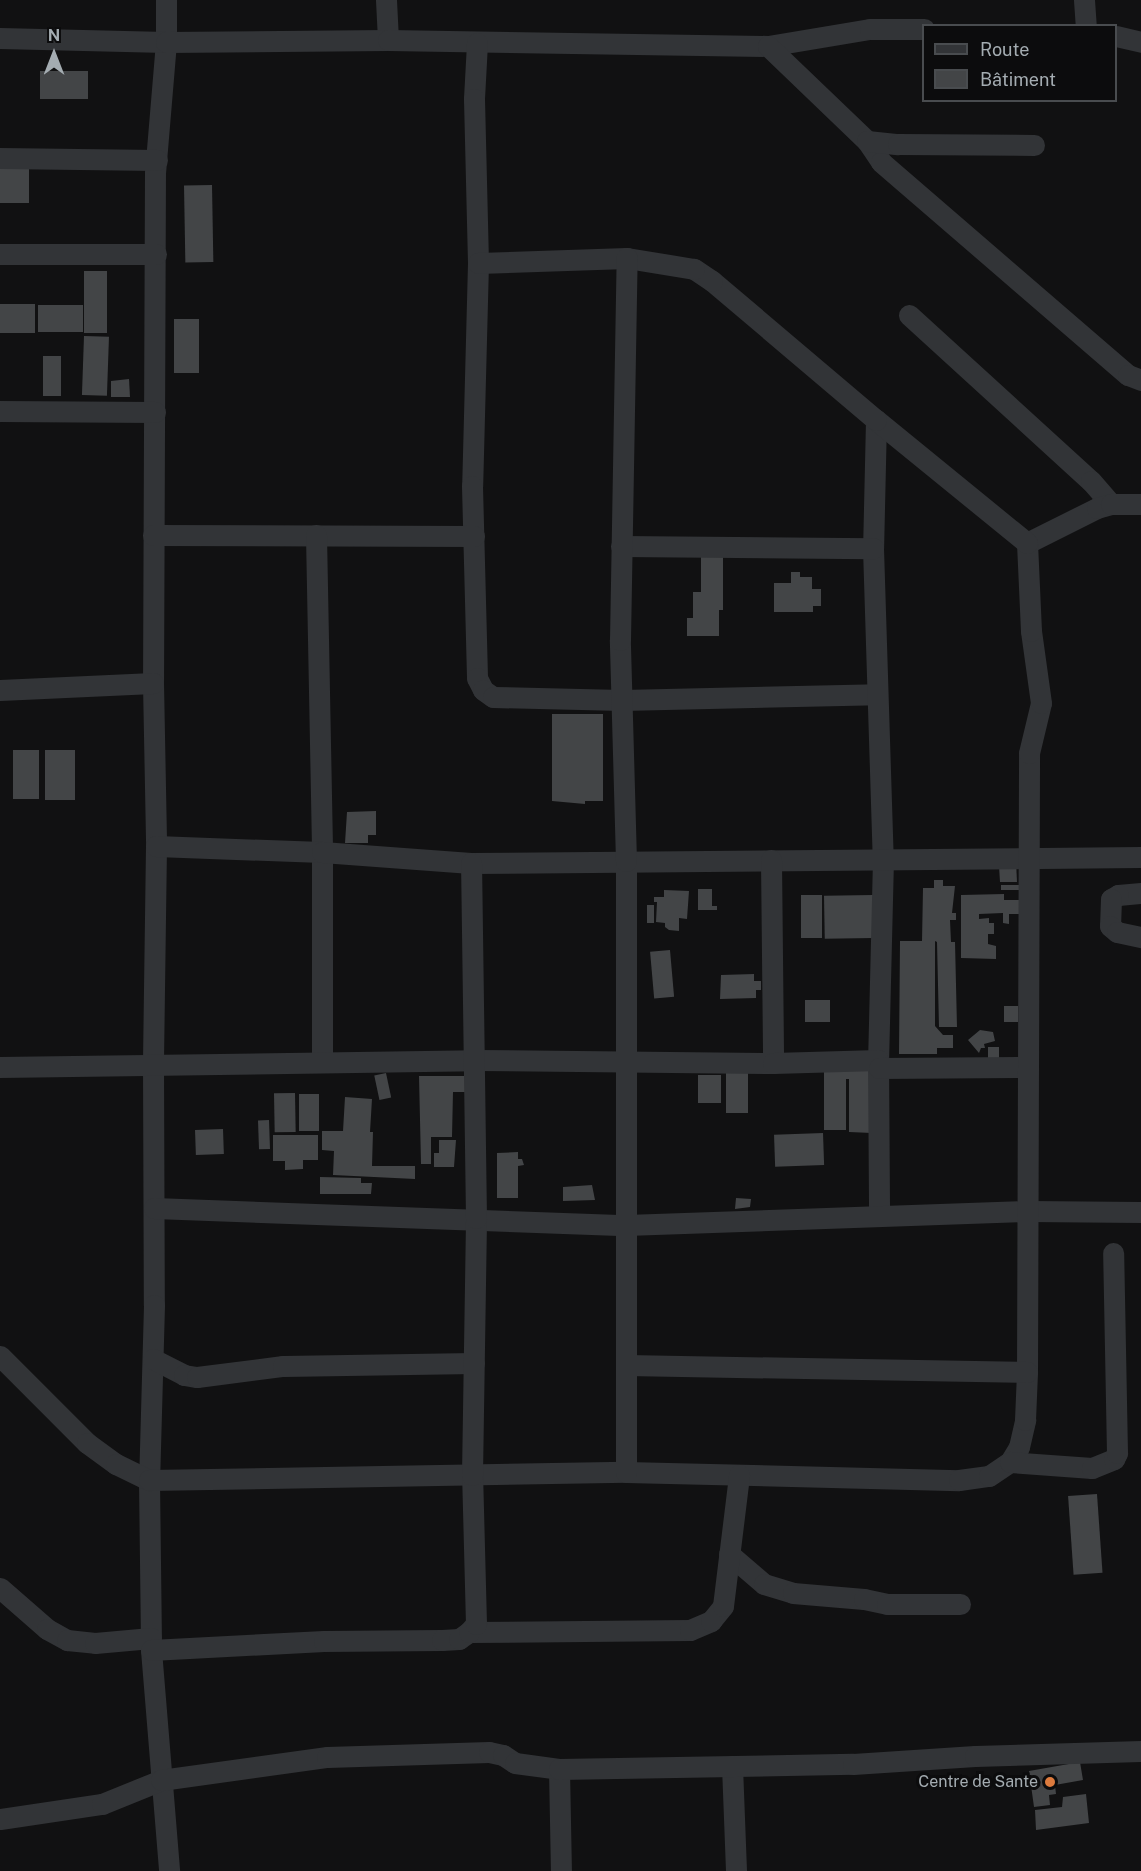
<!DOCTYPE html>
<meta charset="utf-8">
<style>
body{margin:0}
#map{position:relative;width:1141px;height:1871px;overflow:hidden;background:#111112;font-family:"Public Sans",sans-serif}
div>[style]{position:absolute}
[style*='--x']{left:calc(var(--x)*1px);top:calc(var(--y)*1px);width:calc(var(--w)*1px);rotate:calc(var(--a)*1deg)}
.building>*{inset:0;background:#434547;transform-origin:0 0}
.minor>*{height:21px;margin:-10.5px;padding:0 10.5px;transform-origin:10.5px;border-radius:10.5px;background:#323437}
.dots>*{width:16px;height:16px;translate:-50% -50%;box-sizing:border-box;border:3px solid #0c0c0d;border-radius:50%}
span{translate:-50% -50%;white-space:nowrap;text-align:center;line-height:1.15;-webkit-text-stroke:6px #0c0c0d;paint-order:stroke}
.poi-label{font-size:16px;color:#a4acb1}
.right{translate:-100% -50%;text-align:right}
.legend{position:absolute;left:922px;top:24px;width:195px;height:78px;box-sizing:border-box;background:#0c0c0d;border:2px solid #494c4f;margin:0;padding:8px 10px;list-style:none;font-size:18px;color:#a4acb1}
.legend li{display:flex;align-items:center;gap:12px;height:30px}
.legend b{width:30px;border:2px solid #494c4f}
.north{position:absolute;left:24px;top:24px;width:60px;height:60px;-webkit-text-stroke:4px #0c0c0d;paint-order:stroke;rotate:0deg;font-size:16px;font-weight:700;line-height:24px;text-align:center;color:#a4acb1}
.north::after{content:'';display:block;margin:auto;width:21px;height:27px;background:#a4acb1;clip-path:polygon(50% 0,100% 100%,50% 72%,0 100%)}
</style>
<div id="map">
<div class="building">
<i style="left:40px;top:71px;width:48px;height:28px"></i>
<i style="left:0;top:164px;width:29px;height:39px"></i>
<i style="left:212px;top:185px;width:77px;height:28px;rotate:89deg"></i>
<i style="left:84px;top:271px;width:23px;height:62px"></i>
<i style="left:0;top:304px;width:35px;height:29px"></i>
<i style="left:38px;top:305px;width:45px;height:27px"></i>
<i style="left:174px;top:319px;width:25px;height:54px"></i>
<i style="left:84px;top:336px;width:25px;height:59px;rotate:2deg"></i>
<i style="left:43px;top:356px;width:18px;height:40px"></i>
<i style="clip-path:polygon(129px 379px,130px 397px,111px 397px,111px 381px)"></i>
<i style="clip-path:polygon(701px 551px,723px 551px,723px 610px,719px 610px,719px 636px,687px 636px,687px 618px,693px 618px,693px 592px,701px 592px)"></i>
<i style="clip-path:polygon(791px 572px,800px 572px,800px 577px,812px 577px,812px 589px,821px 589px,821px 606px,813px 606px,813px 612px,774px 612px,774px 583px,791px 583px)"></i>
<i style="clip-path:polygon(552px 714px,603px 714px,603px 801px,585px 801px,585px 804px,552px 801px)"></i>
<i style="left:13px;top:750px;width:26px;height:49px"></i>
<i style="left:45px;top:750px;width:30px;height:50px"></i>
<i style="clip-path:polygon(376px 811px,376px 835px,368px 835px,368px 843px,345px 843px,347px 812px)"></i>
<i style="clip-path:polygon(1016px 861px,1017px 882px,1000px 882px,999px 866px)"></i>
<i style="clip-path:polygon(934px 880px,943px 880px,943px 886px,955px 886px,952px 913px,956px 913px,956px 920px,950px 920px,951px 942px,955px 942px,957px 1027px,939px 1027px,937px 942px,935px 941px,935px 1026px,943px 1035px,953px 1035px,953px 1048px,937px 1048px,937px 1054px,899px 1054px,900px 941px,922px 941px,923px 888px,934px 888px)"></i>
<i style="left:1001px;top:885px;width:18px;height:5px"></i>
<i style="clip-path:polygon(698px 889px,712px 889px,712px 906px,717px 906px,717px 910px,698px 910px)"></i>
<i style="clip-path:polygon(664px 890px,689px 891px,687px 919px,679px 918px,679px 931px,669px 930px,665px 927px,665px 923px,656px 922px,657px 902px,654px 902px,654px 897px,664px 897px)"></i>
<i style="clip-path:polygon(1004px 894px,1004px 900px,1019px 900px,1019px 914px,1009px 914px,1009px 924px,1003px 923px,1003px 913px,979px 914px,979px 919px,989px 918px,989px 923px,994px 923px,994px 934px,988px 934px,988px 944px,996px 946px,996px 959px,961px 958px,961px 895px)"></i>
<i style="left:801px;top:895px;width:21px;height:43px"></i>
<i style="left:873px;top:895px;width:43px;height:49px;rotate:89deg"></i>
<i style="left:647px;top:905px;width:7px;height:18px"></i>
<i style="left:670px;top:950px;width:47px;height:20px;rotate:85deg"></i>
<i style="clip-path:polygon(754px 974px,754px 981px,761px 981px,761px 990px,756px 990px,756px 998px,720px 999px,721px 975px)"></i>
<i style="left:805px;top:1000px;width:25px;height:22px"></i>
<i style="left:1004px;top:1006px;width:14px;height:16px"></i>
<i style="clip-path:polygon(980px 1030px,993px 1032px,995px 1041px,984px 1044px,985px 1048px,981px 1048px,979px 1053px,968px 1040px)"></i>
<i style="left:988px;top:1047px;width:11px;height:12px"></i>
<i style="clip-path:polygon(824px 1066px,873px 1066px,872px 1133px,849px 1132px,849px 1079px,846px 1079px,846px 1130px,824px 1130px)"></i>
<i style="left:726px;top:1070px;width:22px;height:43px"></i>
<i style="left:386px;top:1073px;width:25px;height:12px;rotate:78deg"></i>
<i style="left:698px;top:1075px;width:23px;height:28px"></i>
<i style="clip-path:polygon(419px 1076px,469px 1076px,469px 1092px,453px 1092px,452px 1137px,431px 1137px,431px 1164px,421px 1164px)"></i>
<i style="left:295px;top:1093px;width:39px;height:21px;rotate:89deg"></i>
<i style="left:299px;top:1094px;width:20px;height:37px"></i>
<i style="clip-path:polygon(345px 1097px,372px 1099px,370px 1132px,373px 1132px,372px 1166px,415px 1166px,415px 1179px,333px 1175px,334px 1151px,322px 1150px,322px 1131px,343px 1131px)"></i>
<i style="left:269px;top:1120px;width:29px;height:11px;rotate:88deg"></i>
<i style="left:223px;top:1129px;width:25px;height:28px;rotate:88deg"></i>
<i style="left:823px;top:1133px;width:32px;height:49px;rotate:88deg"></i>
<i style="clip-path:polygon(273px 1135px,318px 1135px,318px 1160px,303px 1160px,303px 1169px,285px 1170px,285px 1161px,273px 1161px)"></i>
<i style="clip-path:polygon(439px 1140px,456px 1140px,454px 1167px,434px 1167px,434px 1153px,439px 1153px)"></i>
<i style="clip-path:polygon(518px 1152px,518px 1159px,522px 1159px,524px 1165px,518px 1166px,518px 1198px,497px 1198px,497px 1153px)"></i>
<i style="clip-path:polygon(320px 1177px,361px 1178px,361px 1183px,372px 1183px,371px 1194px,320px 1194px)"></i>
<i style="clip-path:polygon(592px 1185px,595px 1200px,563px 1201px,563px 1187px)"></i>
<i style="clip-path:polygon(736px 1198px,751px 1199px,750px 1207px,735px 1209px)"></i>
<i style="left:1097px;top:1494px;width:79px;height:29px;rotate:86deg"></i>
<i style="clip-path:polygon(1080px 1762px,1083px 1780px,1055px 1785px,1056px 1794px,1049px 1795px,1050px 1805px,1034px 1807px,1029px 1771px)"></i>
<i style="clip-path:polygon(1086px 1794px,1089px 1823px,1036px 1830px,1035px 1810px,1062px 1807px,1063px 1797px)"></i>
</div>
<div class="minor">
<i style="--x:166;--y:0;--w:42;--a:90"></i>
<i style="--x:166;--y:42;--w:130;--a:94.8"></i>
<i style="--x:155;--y:172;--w:511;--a:90.22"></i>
<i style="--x:153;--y:683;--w:163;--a:88.9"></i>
<i style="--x:156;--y:846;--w:219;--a:90.8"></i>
<i style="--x:153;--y:1065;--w:240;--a:89.8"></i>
<i style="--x:154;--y:1305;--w:175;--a:91.6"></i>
<i style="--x:149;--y:1480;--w:170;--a:89.3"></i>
<i style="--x:151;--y:1650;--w:222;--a:85.3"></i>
<i style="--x:386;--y:0;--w:40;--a:87.1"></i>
<i style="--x:1084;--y:0;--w:26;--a:86"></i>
<i style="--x:1116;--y:36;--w:26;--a:13"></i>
<i style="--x:0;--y:38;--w:166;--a:1.4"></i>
<i style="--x:166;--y:42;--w:222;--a:-0.5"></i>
<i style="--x:388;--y:40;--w:380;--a:0.9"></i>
<i style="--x:768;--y:46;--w:103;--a:-9.5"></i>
<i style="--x:870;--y:29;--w:54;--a:0"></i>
<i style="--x:477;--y:43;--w:56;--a:93.1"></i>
<i style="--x:474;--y:99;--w:164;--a:88.6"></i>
<i style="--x:478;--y:263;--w:223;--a:91.5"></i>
<i style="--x:472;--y:486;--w:192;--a:88.5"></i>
<i style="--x:477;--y:678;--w:13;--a:63"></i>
<i style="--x:483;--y:690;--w:12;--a:35"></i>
<i style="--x:493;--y:697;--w:129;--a:1.3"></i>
<i style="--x:622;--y:700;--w:255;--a:-1.3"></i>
<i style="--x:768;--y:46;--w:137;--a:43.8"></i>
<i style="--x:867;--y:141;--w:25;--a:56"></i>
<i style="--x:881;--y:162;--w:326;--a:40.8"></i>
<i style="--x:1128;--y:375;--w:14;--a:21"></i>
<i style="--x:867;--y:141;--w:31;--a:6"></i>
<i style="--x:898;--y:144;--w:136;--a:0.4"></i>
<i style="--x:0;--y:158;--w:157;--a:0.7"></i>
<i style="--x:0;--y:254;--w:156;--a:0"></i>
<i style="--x:909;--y:315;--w:246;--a:42.4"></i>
<i style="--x:1091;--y:481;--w:30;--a:49"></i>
<i style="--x:0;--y:411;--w:155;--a:0.4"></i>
<i style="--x:876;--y:420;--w:128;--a:91.3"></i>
<i style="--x:873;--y:548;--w:311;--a:88.2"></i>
<i style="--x:883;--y:859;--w:201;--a:91.4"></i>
<i style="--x:878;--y:1060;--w:155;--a:89.6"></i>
<i style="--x:153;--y:535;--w:321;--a:0.2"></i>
<i style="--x:316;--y:535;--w:317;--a:88.9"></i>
<i style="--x:322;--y:852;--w:210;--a:90"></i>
<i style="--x:1027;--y:543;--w:78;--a:-26.6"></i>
<i style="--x:1097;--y:508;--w:15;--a:-16"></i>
<i style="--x:1111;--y:504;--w:30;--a:0"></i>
<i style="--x:621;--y:546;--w:252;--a:0.5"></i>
<i style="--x:0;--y:690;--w:153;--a:-2.6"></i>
<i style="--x:156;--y:846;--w:166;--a:2.1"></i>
<i style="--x:322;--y:852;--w:149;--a:4.2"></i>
<i style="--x:471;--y:863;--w:670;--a:-0.51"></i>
<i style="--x:771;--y:860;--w:203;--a:89.4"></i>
<i style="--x:1141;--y:893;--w:23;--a:175"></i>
<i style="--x:1118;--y:895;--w:8;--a:150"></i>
<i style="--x:1111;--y:899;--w:27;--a:92"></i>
<i style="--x:1110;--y:926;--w:9;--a:41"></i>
<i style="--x:1117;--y:932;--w:25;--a:12"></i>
<i style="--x:0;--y:1067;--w:475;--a:-0.8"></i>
<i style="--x:475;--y:1060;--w:298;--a:0.6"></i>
<i style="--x:773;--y:1063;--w:105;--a:-1.6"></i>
<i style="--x:879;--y:1068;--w:149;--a:-0.4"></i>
<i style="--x:154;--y:1208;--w:472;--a:2.1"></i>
<i style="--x:626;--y:1225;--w:402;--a:-2"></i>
<i style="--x:1028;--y:1211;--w:113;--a:0.5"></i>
<i style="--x:0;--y:1356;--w:123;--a:45"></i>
<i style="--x:87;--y:1443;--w:36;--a:36"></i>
<i style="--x:116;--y:1464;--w:37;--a:26"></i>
<i style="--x:149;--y:1480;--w:477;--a:-1"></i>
<i style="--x:626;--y:1472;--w:333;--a:1.4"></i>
<i style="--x:959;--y:1480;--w:30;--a:-8"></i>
<i style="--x:989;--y:1476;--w:25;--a:-34"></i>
<i style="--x:1010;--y:1462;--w:17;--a:-59"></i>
<i style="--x:1019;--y:1447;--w:28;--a:-77"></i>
<i style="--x:1025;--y:1420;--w:48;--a:-87.6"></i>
<i style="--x:1027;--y:1372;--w:619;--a:-89.81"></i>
<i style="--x:1029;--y:753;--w:51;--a:-76.5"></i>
<i style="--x:1041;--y:703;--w:73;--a:-97.9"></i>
<i style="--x:1031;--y:631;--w:88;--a:-92.6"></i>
<i style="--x:1027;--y:543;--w:195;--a:-140.8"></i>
<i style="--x:876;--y:420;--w:215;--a:-139.7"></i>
<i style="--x:712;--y:281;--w:22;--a:-146"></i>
<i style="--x:694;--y:269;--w:68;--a:-170.7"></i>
<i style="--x:627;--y:258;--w:149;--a:178.1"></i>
<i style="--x:153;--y:1359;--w:35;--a:27"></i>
<i style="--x:184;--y:1375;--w:13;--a:9"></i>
<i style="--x:197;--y:1377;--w:87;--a:-7.3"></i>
<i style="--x:283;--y:1366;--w:191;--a:-0.9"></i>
<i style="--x:626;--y:1365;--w:401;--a:1"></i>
<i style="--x:1010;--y:1462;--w:82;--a:4.2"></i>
<i style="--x:1092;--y:1468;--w:24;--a:-22"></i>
<i style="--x:1114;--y:1459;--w:7;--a:-63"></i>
<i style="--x:1117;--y:1453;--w:200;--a:-91.1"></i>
<i style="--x:626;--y:1472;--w:611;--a:-90"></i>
<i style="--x:626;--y:861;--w:221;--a:-91.6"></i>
<i style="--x:620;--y:640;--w:382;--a:-89"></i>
<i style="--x:729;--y:1554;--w:46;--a:40.6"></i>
<i style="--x:764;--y:1584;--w:30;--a:17"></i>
<i style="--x:793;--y:1593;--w:71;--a:4.8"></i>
<i style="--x:864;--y:1599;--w:24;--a:12"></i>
<i style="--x:887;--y:1604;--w:73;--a:0"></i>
<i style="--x:0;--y:1588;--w:62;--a:41.1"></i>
<i style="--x:47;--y:1629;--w:23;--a:29"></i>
<i style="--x:67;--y:1640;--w:28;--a:6"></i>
<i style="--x:95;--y:1643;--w:56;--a:-5.1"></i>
<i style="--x:469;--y:1632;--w:221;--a:-0.5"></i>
<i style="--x:690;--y:1630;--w:23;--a:-23"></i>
<i style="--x:711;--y:1621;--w:19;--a:-51"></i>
<i style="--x:723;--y:1606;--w:132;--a:-83"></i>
<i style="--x:151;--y:1650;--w:173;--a:-3"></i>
<i style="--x:324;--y:1641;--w:118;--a:-0.5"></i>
<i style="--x:442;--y:1640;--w:17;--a:-3"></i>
<i style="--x:459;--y:1639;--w:12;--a:-35"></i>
<i style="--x:469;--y:1632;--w:11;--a:-49"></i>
<i style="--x:476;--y:1624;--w:149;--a:-91.5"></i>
<i style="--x:472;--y:1475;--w:257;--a:-89.1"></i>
<i style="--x:476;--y:1218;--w:355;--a:-90.8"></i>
<i style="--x:732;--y:1766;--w:105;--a:87.8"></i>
<i style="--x:559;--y:1769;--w:102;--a:88.9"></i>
<i style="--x:0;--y:1819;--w:103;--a:-8.4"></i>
<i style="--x:102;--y:1804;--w:64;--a:-22.1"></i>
<i style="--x:161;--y:1780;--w:168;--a:-7.9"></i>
<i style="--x:327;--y:1757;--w:162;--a:-1.8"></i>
<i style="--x:489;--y:1752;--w:14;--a:12"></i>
<i style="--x:503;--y:1755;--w:14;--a:34"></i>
<i style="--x:515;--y:1763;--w:44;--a:7.8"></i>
<i style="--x:559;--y:1769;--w:294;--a:-1"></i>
<i style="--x:853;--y:1764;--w:122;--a:-3.8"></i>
<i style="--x:975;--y:1756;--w:166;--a:-1.7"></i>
</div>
<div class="dots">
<i style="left:1050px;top:1782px;background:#dd7b3e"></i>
</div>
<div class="poi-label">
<span class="right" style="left:1038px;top:1782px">Centre de Sante</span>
</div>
<ul class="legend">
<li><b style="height:8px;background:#323437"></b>Route</li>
<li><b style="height:16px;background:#434547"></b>Bâtiment</li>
</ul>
<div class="north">N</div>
</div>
